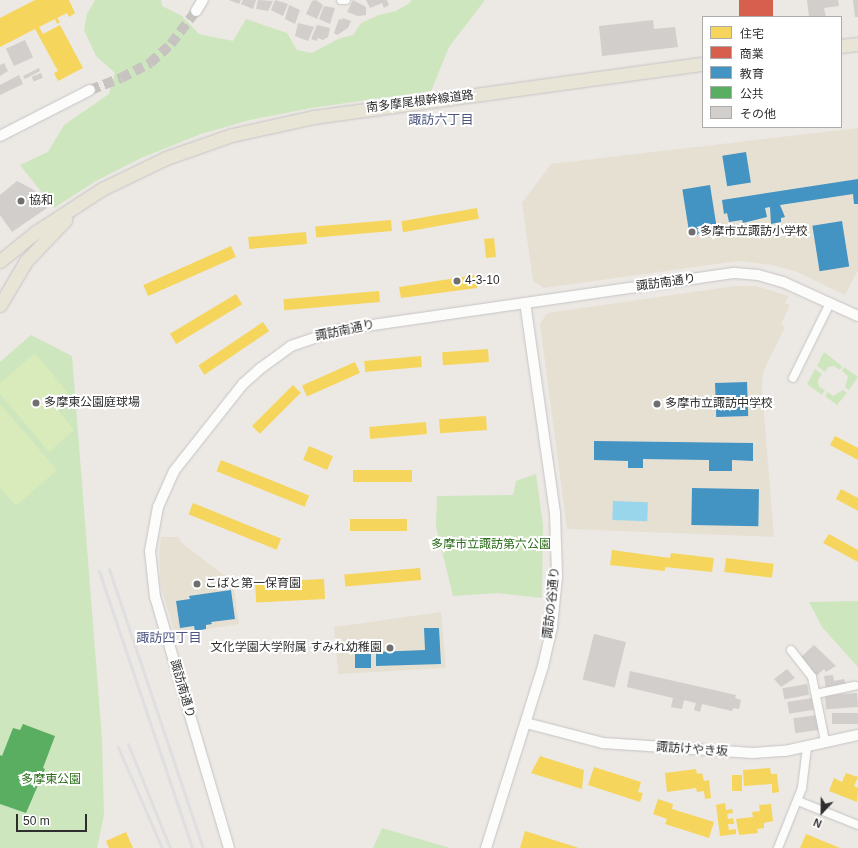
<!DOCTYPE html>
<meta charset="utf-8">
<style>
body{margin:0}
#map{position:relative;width:858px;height:848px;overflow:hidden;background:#ece8e4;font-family:Arial,"Noto Sans JP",sans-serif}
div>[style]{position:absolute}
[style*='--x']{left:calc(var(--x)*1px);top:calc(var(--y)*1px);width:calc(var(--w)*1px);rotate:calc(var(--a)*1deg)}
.education>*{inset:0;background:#e6e0d3}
.green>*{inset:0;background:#cee6be}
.pitch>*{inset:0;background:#d9eabb}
.water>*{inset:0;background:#99d6ec;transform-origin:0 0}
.homes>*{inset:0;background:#f6d55c;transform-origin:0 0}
.shops>*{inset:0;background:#d6604d;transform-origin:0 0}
.schools>*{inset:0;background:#4393c3;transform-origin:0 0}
.public>*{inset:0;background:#5aae61}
.building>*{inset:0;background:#d1cecb;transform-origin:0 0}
.tertiary-tunnel>*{height:10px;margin-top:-5px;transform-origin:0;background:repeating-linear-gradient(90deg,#c6c3c0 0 10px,transparent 0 15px)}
.roads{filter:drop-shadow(0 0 1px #c5c4c5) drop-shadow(0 0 1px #c5c4c5)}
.minor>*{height:8px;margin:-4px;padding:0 4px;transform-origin:4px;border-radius:4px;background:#fcfcfb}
.tertiary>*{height:10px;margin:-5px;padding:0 5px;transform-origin:5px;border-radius:5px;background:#fcfcfb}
.primary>*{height:13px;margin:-6.5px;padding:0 6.5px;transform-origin:6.5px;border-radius:6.5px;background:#e8e4d6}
.rail>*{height:3px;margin:-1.5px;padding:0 1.5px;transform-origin:1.5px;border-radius:1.5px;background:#dfdfe1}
.dots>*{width:11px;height:11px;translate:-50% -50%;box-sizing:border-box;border:2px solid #fff;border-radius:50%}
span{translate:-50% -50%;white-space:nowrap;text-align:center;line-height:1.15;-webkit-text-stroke:4px #fff;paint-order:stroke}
.street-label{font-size:12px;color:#2e2e2e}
.poi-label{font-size:12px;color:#2e2e2e}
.left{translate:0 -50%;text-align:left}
.right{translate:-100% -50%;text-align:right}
.park-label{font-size:12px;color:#2c6e1b}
.neighbourhood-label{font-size:13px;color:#4d5680}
.legend{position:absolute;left:702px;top:16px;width:140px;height:112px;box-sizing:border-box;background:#fff;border:1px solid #ababab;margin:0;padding:5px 7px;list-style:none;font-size:12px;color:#2e2e2e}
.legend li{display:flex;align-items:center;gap:8px;height:20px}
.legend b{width:20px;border:1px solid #ababab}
.north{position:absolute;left:802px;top:792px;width:40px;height:40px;-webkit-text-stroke:3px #fff;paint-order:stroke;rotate:202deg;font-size:11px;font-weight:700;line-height:16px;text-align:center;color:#2e2e2e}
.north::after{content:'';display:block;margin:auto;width:14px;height:18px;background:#2e2e2e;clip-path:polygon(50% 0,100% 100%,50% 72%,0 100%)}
.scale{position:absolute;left:16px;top:814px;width:71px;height:18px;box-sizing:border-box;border:2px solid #2e2e2e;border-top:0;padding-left:5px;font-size:12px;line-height:14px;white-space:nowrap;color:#2e2e2e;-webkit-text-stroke:3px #fff;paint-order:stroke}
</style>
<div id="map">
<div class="education">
<i style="clip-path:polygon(858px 128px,858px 270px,845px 295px,795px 271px,772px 265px,738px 261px,544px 288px,533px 281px,522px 203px,551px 164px)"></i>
<i style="clip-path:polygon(735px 286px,756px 286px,789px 296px,785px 303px,790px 305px,781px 324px,785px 327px,763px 372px,762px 389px,774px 537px,567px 529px,540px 324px,547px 313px)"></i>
<i style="clip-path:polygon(161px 537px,178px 537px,183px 544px,233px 582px,239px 624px,175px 634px,161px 587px,159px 552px)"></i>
<i style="clip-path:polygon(441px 612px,446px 668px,338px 674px,334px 627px)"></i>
</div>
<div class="green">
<i style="clip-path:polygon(95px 0,161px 0,162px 6px,182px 16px,199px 34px,233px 41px,246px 19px,287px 33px,297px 50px,312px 53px,338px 39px,353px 35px,361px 23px,379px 15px,396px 11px,410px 3px,411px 0,485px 0,449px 47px,431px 91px,311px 108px,250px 120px,201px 134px,141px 158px,96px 181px,54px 208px,20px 165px,48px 152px,64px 125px,109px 94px,115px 73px,96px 56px,84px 30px,87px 14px)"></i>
<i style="clip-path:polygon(31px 335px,72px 356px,102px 739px,104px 815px,97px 848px,0 848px,0 362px)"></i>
<i style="clip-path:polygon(824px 352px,842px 366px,840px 370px,834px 366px,828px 367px,825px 372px,817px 366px)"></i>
<i style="clip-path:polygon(844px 367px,858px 377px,849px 390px,845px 387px,848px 376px,842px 371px)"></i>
<i style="clip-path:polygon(815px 369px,822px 374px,818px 380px,819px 387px,825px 390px,822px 395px,807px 384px)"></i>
<i style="clip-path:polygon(843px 390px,847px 393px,837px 405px,825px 396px,828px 392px,833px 396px)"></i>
<i style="clip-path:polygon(536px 474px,543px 526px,542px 598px,497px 593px,453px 596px,436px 527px,437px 496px,513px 495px,516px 481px)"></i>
<i style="clip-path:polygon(858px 601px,858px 667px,822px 627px,809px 602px)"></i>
<i style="clip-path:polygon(382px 828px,406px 835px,450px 848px,373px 848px)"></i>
</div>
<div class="pitch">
<i style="clip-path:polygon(35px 353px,71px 397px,57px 409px,74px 430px,49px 452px,0 394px,0 383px)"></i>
<i style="clip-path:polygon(0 404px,57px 470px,16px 506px,0 487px)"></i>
</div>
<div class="water">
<i style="left:613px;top:501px;width:35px;height:19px;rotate:2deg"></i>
</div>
<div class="homes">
<i style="clip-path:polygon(35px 0,69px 0,75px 13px,69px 17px,67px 13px,57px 18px,60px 22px,57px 24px,55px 19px,39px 27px,43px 34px,60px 25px,83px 68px,58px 81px,54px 73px,58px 71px,35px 29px,0 47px,0 18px)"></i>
<i style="left:477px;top:208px;width:11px;height:77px;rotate:80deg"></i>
<i style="left:391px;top:220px;width:11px;height:76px;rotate:85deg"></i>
<i style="left:306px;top:232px;width:12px;height:58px;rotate:85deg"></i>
<i style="left:494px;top:238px;width:19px;height:10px;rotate:84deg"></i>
<i style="left:231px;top:246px;width:12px;height:96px;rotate:66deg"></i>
<i style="clip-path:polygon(475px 275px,477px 288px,401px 298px,399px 287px)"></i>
<i style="left:379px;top:291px;width:11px;height:96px;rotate:85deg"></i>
<i style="left:236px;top:294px;width:12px;height:77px;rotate:59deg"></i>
<i style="left:263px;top:322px;width:11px;height:78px;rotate:56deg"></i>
<i style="left:488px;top:349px;width:13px;height:46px;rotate:86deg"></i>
<i style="left:421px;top:356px;width:11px;height:57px;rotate:85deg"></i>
<i style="left:355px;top:362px;width:12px;height:58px;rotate:66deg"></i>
<i style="left:293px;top:385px;width:11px;height:58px;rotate:45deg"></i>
<i style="left:486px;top:416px;width:14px;height:47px;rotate:86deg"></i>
<i style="left:426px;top:422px;width:12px;height:57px;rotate:85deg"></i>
<i style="clip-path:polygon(835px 436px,858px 448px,858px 460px,830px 445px)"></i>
<i style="left:309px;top:446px;width:26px;height:15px;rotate:23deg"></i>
<i style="left:221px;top:460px;width:95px;height:12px;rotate:22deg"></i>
<i style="left:412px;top:470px;width:12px;height:59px;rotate:90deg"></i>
<i style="clip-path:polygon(841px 489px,858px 498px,858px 511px,836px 499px)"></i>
<i style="left:193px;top:503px;width:95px;height:12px;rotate:22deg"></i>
<i style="left:407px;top:519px;width:12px;height:57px;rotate:90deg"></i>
<i style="clip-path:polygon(829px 534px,858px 550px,858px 562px,823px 543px)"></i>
<i style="clip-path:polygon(612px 550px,670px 558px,671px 553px,714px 558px,712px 572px,665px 567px,665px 571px,610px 565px)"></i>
<i style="left:726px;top:558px;width:48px;height:14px;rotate:7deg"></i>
<i style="left:420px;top:568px;width:12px;height:76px;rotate:85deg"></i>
<i style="left:324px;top:579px;width:20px;height:69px;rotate:87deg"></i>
<i style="clip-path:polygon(540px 756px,584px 770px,582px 789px,531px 773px)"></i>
<i style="clip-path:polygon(594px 767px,641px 782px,638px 792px,643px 793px,640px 802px,588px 785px)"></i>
<i style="clip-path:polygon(770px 768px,771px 774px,777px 774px,779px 792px,772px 793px,772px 784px,744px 786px,743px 770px)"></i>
<i style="clip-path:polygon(696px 769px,697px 774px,702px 773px,704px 781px,709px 780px,711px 798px,705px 799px,704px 791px,697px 792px,696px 788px,667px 792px,665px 773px)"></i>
<i style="clip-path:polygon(846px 773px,858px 777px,854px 786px,858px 788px,857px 802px,829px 791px,834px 778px,842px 782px)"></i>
<i style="left:732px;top:775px;width:10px;height:16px"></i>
<i style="clip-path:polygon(658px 799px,673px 804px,672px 809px,714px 822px,709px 838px,665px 824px,667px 819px,653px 814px)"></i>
<i style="clip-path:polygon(725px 803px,726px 810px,732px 809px,733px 813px,727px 814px,728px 819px,733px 818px,734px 824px,728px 824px,729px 830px,736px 829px,736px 834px,720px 836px,716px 805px)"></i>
<i style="clip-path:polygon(771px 804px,773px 821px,764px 823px,764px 828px,757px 829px,758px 833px,739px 835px,736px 819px,753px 817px,752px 812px,760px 811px,759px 805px)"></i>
<i style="clip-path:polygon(525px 831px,579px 848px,520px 848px)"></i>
<i style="clip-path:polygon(126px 832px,133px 848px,109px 848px,106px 841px)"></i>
<i style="clip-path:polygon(806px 834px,840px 848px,800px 848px)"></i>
</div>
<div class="shops">
<i style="left:739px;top:0;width:34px;height:17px"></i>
</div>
<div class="schools">
<i style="left:746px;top:152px;width:31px;height:24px;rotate:81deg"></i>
<i style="clip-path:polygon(858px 179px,858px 204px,854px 204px,853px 194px,780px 205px,785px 217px,781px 218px,781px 222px,771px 224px,770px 207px,765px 208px,767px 217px,743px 223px,742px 220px,729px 222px,727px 213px,724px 214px,722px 200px)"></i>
<i style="left:710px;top:185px;width:47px;height:28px;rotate:81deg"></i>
<i style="left:842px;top:221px;width:46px;height:30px;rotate:81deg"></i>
<i style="left:747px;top:382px;width:34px;height:32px;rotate:88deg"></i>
<i style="clip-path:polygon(594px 441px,753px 443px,753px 461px,732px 460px,732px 471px,709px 471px,709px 460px,643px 459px,643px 468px,628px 468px,628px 461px,594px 460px)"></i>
<i style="left:692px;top:488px;width:67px;height:37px;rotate:1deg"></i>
<i style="clip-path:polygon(231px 590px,235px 619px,211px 622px,212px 624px,206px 625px,206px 629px,195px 631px,194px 626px,180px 628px,176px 601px,190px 599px,189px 596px)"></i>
<i style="clip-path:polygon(424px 628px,439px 628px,441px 664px,376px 666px,376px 652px,425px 650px)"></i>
<i style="left:355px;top:654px;width:16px;height:14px"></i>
</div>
<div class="public">
<i style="clip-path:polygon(23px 724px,55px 736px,43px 768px,45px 769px,26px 813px,0 804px,0 755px,2px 756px,13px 728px,20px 730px)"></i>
</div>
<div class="building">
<i style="clip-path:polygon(229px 0,241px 0,239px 4px)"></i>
<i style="clip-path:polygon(243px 0,256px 0,253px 9px,241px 4px)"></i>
<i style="clip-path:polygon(258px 0,273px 1px,268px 11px,256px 9px)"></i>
<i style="clip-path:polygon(275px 0,288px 4px,283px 16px,271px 10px)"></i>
<i style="clip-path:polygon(316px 0,323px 5px,317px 19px,306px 14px,312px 1px)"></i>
<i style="clip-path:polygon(353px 0,366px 7px,366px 15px,358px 16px,347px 12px)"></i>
<i style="clip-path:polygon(366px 0,387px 0,389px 5px,384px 8px,382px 3px,370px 8px)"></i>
<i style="clip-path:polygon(807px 0,838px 0,839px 6px,824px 8px,826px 17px,809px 17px)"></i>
<i style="clip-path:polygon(853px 0,858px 0,858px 17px,855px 17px)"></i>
<i style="clip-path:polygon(289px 5px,300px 10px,295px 24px,285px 19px)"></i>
<i style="clip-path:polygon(324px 6px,335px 8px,330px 24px,319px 19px)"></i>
<i style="clip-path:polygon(343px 18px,351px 21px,348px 28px,337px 35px,334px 33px,339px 19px,342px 20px)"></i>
<i style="clip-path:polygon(653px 20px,654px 29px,675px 27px,678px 47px,602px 56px,599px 26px)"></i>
<i style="clip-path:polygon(298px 23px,314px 27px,308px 41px,295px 36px)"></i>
<i style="clip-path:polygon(317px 25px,330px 28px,328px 37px,323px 40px,318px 38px,316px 41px,311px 39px)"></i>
<i style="left:25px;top:40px;width:19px;height:21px;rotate:65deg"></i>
<i style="clip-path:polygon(4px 63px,8px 71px,0 76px,0 65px)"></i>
<i style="clip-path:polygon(39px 68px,40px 71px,25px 79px,23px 76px)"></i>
<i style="left:41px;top:73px;width:5px;height:10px;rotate:68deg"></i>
<i style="clip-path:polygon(19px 75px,23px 84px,0 95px,0 85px)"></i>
<i style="clip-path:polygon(17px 181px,34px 190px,47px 208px,12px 232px,0 215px,0 195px)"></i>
<i style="left:594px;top:634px;width:33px;height:47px;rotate:14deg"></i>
<i style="clip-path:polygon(814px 645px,836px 666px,826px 672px,824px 669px,816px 676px,800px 658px)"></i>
<i style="clip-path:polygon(787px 669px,795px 678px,781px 687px,774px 679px)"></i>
<i style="clip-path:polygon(630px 671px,736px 695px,735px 698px,741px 700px,739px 709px,733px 708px,732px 711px,702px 704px,700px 712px,694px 710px,696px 703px,684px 700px,682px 709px,671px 707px,673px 698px,627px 687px)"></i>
<i style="clip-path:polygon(833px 675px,834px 681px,844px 679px,846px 685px,826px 689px,824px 676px)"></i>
<i style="left:807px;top:684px;width:11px;height:25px;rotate:80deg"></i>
<i style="left:857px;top:693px;width:14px;height:32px;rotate:86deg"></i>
<i style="left:812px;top:698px;width:12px;height:25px;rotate:81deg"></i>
<i style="left:858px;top:713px;width:11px;height:26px;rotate:90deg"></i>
<i style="left:817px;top:715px;width:15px;height:24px;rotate:82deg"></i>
</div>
<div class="tertiary-tunnel">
<i style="--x:90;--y:90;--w:33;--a:-21"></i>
<i style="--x:121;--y:78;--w:33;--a:-27"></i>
<i style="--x:150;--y:63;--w:28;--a:-42"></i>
<i style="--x:171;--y:44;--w:41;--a:-52.9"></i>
</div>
<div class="roads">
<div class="minor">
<i style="--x:341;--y:0;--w:5;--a:0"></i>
<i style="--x:793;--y:378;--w:84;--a:-63.7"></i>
<i style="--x:791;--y:650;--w:34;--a:52"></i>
<i style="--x:812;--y:677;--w:65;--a:78.5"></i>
<i style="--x:816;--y:694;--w:40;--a:-12"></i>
<i style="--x:798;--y:801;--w:65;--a:21.8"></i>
<i style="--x:778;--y:848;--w:65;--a:-68.2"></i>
<i style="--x:802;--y:788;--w:41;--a:-83"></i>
</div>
<div class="tertiary">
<i style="--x:196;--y:11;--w:13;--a:-58"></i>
<i style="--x:0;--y:136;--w:101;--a:-27.1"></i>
<i style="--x:526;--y:723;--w:80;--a:14.6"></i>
<i style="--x:603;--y:743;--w:150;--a:3.8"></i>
<i style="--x:753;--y:753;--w:32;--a:-4"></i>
<i style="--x:785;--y:751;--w:75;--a:-12.4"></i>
<i style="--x:229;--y:848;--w:262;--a:-106.4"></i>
<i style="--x:155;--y:597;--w:46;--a:-96.2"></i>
<i style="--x:150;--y:551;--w:45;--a:-79.7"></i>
<i style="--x:158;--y:507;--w:39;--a:-66"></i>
<i style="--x:174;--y:471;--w:111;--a:-51.6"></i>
<i style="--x:243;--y:384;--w:24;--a:-42"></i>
<i style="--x:261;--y:368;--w:37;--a:-36"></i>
<i style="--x:291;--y:346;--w:50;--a:-18.8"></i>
<i style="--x:338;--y:330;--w:401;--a:-8.2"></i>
<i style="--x:735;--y:273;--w:23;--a:5"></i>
<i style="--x:758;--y:275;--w:26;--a:16"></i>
<i style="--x:783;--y:282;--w:82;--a:24.4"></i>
<i style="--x:486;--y:848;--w:191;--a:-72.6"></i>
<i style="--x:543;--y:666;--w:40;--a:-77"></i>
<i style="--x:552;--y:627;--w:51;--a:-84.4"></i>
<i style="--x:557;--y:576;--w:63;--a:-91.8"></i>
<i style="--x:555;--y:513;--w:212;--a:-98.1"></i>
</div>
<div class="primary">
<i style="--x:841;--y:46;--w:17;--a:-7"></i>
<i style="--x:0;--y:261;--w:46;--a:-38.9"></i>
<i style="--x:36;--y:232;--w:79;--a:-33.1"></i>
<i style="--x:102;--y:189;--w:71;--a:-25.8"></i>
<i style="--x:166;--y:158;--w:70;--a:-19.2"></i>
<i style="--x:232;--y:135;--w:84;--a:-12.4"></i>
<i style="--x:314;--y:117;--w:393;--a:-7.8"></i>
<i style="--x:0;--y:305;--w:51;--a:-59.4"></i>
<i style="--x:26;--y:261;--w:57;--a:-46.4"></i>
</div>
</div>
<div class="rail">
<i style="--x:109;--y:569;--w:294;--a:71.4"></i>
<i style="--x:99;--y:571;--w:292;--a:71.4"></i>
<i style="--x:128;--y:744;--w:112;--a:68"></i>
<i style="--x:118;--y:747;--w:110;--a:66.5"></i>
</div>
<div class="dots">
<i style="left:21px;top:201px;background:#706f6e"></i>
<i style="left:692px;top:232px;background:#706f6e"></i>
<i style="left:457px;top:281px;background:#706f6e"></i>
<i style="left:36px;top:403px;background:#706f6e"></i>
<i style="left:657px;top:404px;background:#706f6e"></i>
<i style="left:197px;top:584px;background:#706f6e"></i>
<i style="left:390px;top:648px;background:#706f6e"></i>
</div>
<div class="street-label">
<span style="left:420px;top:102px;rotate:-7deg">南多摩尾根幹線道路</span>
<span style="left:666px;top:283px;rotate:-8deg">諏訪南通り</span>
<span style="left:345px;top:331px;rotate:-12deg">諏訪南通り</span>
<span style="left:552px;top:603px;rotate:-84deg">諏訪の谷通り</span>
<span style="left:182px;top:689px;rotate:74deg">諏訪南通り</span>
<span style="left:692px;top:750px;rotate:4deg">諏訪けやき坂</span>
</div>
<div class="poi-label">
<span class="left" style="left:29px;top:201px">協和</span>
<span class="left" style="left:700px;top:232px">多摩市立諏訪小学校</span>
<span class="left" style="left:465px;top:281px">4-3-10</span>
<span class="left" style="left:44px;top:403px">多摩東公園庭球場</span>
<span class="left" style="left:665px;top:404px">多摩市立諏訪中学校</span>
<span class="left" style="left:205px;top:584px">こばと第一保育園</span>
<span class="right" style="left:382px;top:648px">文化学園大学附属 すみれ幼稚園</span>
</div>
<div class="park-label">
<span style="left:491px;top:545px">多摩市立諏訪第六公園</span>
<span style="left:51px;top:780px">多摩東公園</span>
</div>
<div class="neighbourhood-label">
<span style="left:441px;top:120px">諏訪六丁目</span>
<span style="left:169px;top:638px">諏訪四丁目</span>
</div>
<ul class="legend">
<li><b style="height:11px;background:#f6d55c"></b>住宅</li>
<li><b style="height:11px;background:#d6604d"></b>商業</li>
<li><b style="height:11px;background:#4393c3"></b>教育</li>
<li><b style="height:11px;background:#5aae61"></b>公共</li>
<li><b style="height:11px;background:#d1cecb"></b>その他</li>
</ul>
<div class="north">N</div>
<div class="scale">50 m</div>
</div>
